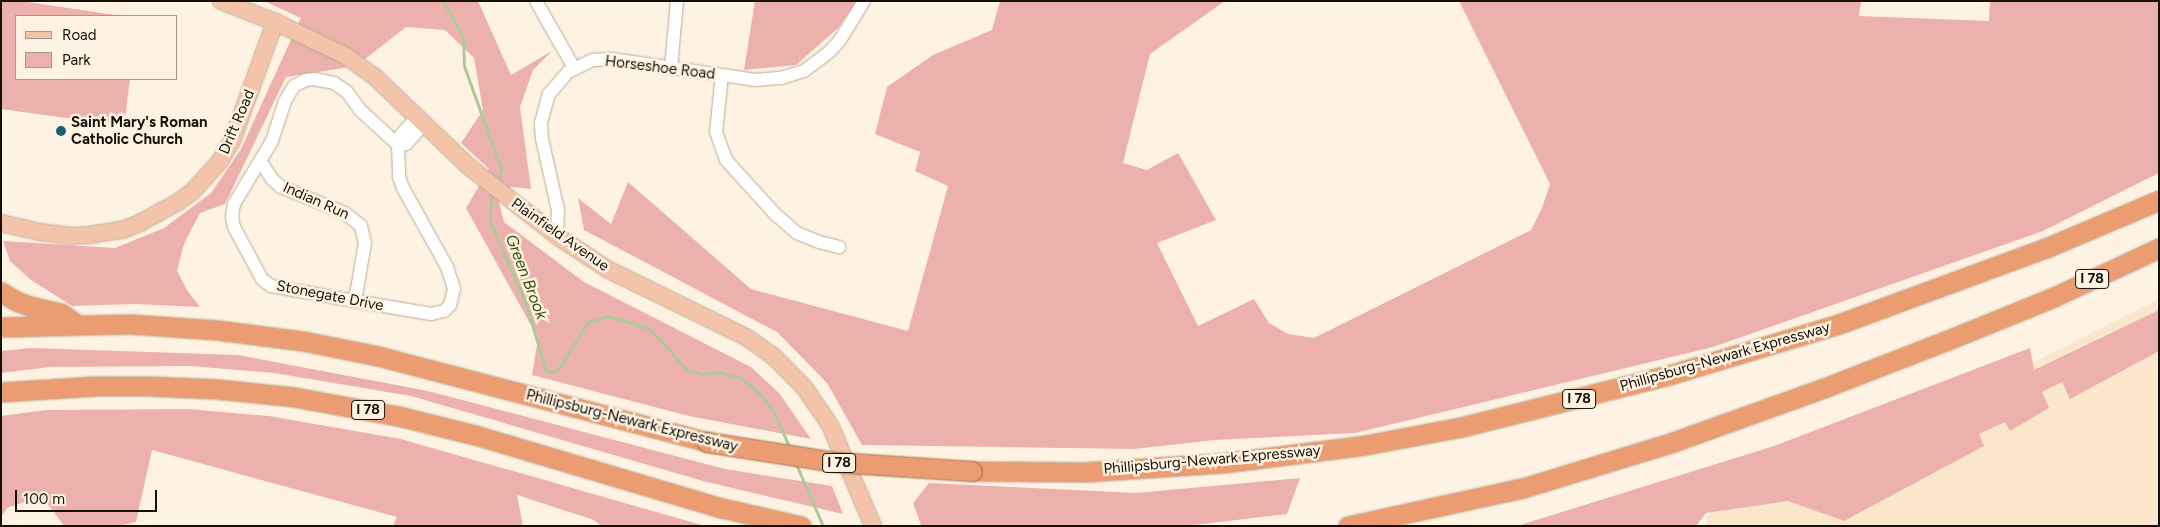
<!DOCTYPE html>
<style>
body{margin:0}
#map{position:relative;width:2160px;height:527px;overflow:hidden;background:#fef3e2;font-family:Figtree,sans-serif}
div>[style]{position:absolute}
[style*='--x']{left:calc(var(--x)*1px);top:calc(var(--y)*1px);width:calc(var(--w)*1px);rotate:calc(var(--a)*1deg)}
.built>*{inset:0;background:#f9e6cb}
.green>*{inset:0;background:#ecb1ad}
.stream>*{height:3px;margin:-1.5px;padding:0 1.5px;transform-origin:1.5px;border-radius:1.5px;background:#adc997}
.roads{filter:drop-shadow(0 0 1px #baac99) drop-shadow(0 0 1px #baac99)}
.minor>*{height:12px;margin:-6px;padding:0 6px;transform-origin:6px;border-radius:6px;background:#fff}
.major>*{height:16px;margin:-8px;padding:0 8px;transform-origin:8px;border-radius:8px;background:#f3c4a9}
.highway>*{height:19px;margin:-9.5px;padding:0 9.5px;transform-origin:9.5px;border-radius:9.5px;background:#eb9c70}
.bridges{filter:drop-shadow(0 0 1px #a06b4c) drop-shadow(0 0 1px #a06b4c)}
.highway-bridge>*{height:19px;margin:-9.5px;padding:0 9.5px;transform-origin:9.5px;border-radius:9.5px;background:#eb9c70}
.dots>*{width:14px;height:14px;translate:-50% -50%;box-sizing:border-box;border:2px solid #fef3e2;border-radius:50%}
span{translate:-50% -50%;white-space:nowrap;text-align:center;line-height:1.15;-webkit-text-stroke:5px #fef3e2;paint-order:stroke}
.shield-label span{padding:1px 4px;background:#fef3e2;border:1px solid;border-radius:4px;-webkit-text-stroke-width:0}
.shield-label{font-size:14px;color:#151109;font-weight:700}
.street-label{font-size:15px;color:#151109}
.poi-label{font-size:15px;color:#151109;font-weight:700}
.left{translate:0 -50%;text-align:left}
.water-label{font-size:16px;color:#2e4d00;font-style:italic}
.frame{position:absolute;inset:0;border:2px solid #151109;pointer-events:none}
.legend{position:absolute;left:15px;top:15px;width:162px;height:65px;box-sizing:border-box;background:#fef3e2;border:1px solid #a1998b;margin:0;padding:6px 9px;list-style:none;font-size:15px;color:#151109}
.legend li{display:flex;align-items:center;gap:10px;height:25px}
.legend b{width:25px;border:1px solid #a1998b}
.scale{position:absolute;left:15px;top:490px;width:142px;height:22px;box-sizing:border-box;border:2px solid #151109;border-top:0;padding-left:6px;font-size:15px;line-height:18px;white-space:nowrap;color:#151109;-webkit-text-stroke:4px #fef3e2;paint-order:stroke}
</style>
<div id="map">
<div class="built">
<i style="clip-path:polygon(2159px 299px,2159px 526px,1706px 526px,1707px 517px,1728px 489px,1959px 400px)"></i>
</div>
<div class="green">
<i style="clip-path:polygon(1px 1px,21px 1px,122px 16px,16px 16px,16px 79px,130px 79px,124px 126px,1px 109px)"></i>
<i style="clip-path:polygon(264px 1px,478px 1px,511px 75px,552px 51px,533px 70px,520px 107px,531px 189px,511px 187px,499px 202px,504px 222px,584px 282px,751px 367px,779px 393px,811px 439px,689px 416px,532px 375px,538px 338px,466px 208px,489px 169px,461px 143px,483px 110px,474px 58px,445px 30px,406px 27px,356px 66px,286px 77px,225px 204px,200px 213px,184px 244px,177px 271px,187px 290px,200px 307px,136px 304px,72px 306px,31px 280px,10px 261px,3px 241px,115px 248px,164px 228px,211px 193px,241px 149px,301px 18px)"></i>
<i style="clip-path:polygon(755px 1px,857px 1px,838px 28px,796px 65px,744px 70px)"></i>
<i style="clip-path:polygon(1000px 1px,1225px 1px,1150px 54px,1123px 163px,1147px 170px,1178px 153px,1216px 220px,1157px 243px,1198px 326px,1254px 299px,1269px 323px,1288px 334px,1314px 338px,1531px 230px,1542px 208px,1550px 184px,1459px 1px,1861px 1px,1859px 16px,1989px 21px,1990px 1px,2159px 1px,2159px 173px,2043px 231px,1713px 347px,1355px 433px,1215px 440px,1134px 449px,862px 445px,827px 383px,777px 332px,584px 230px,578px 198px,611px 224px,628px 182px,751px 289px,908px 331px,948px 186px,915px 171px,920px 152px,875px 134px,887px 87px,933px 55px,992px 30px)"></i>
<i style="clip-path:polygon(2159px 310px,2159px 351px,2070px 399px,2062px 382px,2042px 392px,2049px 408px,2010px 431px,2005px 422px,1979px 434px,1984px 446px,1844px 521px,1788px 501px,1706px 513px,1696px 526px,1517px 526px,1774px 446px,2030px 348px,2034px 370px)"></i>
<i style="clip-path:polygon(32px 348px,238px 355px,428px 391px,725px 469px,832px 486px,843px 514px,703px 481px,411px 396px,274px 373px,190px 366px,50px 367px,1px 373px,1px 351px)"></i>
<i style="clip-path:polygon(188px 409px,269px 416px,401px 439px,705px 526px,601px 526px,594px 520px,517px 495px,523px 526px,393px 526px,397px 517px,152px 450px,136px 522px,120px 526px,64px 526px,42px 496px,7px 508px,1px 517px,1px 416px,46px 410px)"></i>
<i style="clip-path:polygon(1300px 478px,1287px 514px,1186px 526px,921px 525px,913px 503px,929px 483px,1136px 493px)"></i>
</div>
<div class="stream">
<i style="--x:443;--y:1;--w:41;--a:60.9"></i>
<i style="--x:463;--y:37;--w:29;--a:88"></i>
<i style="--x:464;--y:66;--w:109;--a:70.2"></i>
<i style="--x:501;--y:169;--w:15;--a:106"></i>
<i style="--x:493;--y:193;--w:8;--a:104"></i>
<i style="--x:491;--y:201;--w:21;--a:93"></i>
<i style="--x:490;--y:222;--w:86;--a:66.1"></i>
<i style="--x:525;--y:301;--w:73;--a:73.3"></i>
<i style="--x:546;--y:371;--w:7;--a:8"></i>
<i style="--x:553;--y:372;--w:7;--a:-34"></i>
<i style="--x:559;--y:368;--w:54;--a:-57.8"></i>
<i style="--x:588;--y:322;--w:20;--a:-18"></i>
<i style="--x:607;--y:316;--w:20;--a:15"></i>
<i style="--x:626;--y:321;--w:25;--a:18"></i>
<i style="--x:650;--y:329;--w:55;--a:47.9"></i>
<i style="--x:687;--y:370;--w:16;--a:15"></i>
<i style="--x:702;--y:374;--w:17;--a:-7"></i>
<i style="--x:719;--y:372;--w:23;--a:15"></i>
<i style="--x:741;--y:378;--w:25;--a:40"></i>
<i style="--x:760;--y:394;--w:23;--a:52"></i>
<i style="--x:774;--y:412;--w:40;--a:66.6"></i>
<i style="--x:796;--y:464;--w:68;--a:66.5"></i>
</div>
<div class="roads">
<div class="minor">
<i style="--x:536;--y:1;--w:77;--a:60.4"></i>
<i style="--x:671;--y:68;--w:67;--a:-84.9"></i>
<i style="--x:722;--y:75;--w:57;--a:96"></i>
<i style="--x:716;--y:132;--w:30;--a:70"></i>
<i style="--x:726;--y:160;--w:73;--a:47.8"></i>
<i style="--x:775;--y:214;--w:29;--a:41"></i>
<i style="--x:797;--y:233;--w:24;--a:22"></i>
<i style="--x:819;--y:242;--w:21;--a:14"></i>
<i style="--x:418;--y:116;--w:28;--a:132"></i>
<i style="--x:399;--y:137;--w:8;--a:97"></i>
<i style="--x:398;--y:145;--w:32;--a:88"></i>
<i style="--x:399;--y:177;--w:12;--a:70"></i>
<i style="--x:403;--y:188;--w:90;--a:60.9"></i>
<i style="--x:447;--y:267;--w:23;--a:72"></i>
<i style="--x:454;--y:289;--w:16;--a:104"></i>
<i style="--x:450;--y:305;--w:8;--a:135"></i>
<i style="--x:444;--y:311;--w:13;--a:167"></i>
<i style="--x:431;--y:314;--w:77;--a:-170.3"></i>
<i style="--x:355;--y:301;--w:85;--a:-169.9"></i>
<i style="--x:271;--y:286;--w:11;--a:-142"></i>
<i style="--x:262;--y:279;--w:59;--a:-118.3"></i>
<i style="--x:234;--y:227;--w:10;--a:-101"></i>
<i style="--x:232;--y:217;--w:13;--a:-81"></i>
<i style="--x:234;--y:204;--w:74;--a:-58.9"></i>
<i style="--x:272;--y:141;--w:42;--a:-72"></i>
<i style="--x:285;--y:101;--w:17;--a:-59"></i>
<i style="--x:294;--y:86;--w:13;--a:-27"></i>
<i style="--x:306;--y:80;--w:8;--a:-7"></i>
<i style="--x:314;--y:79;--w:20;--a:11"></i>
<i style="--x:334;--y:83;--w:16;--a:35"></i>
<i style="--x:347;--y:92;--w:22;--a:54"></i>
<i style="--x:360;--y:110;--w:52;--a:42.6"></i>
<i style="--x:398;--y:145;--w:8;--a:-7"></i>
<i style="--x:406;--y:144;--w:28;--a:-48"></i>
<i style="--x:261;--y:162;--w:20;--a:57"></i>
<i style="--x:272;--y:179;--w:12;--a:42"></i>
<i style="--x:281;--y:187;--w:69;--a:22.1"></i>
<i style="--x:345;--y:213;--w:21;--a:39"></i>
<i style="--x:361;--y:226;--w:17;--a:77"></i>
<i style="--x:365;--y:243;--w:59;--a:99.8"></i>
<i style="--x:557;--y:236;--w:26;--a:-88"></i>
<i style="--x:558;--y:210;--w:73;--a:-102.7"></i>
<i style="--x:542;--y:139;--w:16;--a:-94"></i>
<i style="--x:541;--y:123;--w:30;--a:-75"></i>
<i style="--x:549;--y:94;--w:29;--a:-49"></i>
<i style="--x:568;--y:72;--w:28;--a:-26"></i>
<i style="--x:593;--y:60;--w:18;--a:-3"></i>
<i style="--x:611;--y:59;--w:147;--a:8.2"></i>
<i style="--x:756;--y:80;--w:25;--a:-5"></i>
<i style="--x:781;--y:78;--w:24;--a:-17"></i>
<i style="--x:804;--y:71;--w:31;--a:-37"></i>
<i style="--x:829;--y:52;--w:16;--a:-47"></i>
<i style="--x:840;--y:40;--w:46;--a:-58.4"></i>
</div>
<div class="major">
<i style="--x:221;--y:1;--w:58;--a:21.3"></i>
<i style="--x:275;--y:22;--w:79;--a:25.6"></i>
<i style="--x:346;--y:56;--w:34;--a:36"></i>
<i style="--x:374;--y:76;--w:129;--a:43.7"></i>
<i style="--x:467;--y:165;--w:115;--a:38.3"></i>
<i style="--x:557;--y:236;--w:60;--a:33.4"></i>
<i style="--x:607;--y:269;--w:155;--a:26.1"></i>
<i style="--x:746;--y:337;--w:32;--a:35"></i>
<i style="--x:772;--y:355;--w:45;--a:45"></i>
<i style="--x:804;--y:387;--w:46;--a:55.6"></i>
<i style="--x:830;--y:425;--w:110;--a:66.9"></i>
<i style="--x:1;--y:223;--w:39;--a:13"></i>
<i style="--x:39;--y:232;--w:32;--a:7"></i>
<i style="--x:71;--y:236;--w:18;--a:-3"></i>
<i style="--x:89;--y:235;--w:36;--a:-9"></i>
<i style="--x:125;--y:229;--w:16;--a:-22"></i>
<i style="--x:140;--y:223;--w:43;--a:-28.9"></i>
<i style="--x:178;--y:202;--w:17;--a:-36"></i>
<i style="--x:192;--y:192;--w:42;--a:-47.9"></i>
<i style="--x:220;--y:161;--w:23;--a:-59"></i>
<i style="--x:232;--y:141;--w:127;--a:-70.1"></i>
</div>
<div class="highway">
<i style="--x:1;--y:292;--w:17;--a:31"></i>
<i style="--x:16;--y:301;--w:15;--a:20"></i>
<i style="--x:30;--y:306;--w:32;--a:13"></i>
<i style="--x:61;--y:313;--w:17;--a:36"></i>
<i style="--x:1;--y:327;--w:129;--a:-1.3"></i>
<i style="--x:130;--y:324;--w:87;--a:3.9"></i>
<i style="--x:217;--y:330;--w:87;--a:7.3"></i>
<i style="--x:303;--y:341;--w:76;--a:11.3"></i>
<i style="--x:378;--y:356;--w:340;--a:14.6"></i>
<i style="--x:1;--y:392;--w:95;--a:-3.6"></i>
<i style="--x:96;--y:386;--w:52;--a:0"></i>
<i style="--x:148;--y:386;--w:69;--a:2.5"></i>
<i style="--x:217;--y:389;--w:77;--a:5.9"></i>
<i style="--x:294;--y:397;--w:106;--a:10.4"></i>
<i style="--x:398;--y:416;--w:79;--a:13.9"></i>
<i style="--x:475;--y:435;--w:258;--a:16.5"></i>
<i style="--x:722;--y:508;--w:81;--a:12.8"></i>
<i style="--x:972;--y:471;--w:112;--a:0.5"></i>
<i style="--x:1084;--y:472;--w:139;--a:-3.7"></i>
<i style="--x:1223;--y:463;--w:138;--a:-7.1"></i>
<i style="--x:1360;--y:446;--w:104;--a:-10.6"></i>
<i style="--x:1462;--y:427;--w:213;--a:-14.1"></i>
<i style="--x:1669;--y:375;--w:177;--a:-16.7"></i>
<i style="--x:1839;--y:324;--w:221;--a:-20.2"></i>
<i style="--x:2046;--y:248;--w:123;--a:-23"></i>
<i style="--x:1348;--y:526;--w:179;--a:-12.3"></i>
<i style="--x:1523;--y:488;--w:157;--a:-17"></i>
<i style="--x:1673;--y:442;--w:160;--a:-19.7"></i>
<i style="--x:1824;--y:388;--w:133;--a:-21.2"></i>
<i style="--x:1948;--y:340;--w:114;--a:-22.1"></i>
<i style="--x:2054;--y:297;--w:116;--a:-25"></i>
</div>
</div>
<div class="bridges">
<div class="highway-bridge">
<i style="--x:707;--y:442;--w:130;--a:8.9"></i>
<i style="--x:835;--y:462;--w:137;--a:3.8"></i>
</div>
</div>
<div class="dots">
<i style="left:61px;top:131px;background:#186270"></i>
</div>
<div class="shield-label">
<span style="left:2092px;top:279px">I 78</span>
<span style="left:1579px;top:399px">I 78</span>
<span style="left:368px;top:410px">I 78</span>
<span style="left:839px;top:463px">I 78</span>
</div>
<div class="street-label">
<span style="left:660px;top:68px;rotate:7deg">Horseshoe Road</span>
<span style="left:237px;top:122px;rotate:-67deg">Drift Road</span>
<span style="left:316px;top:201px;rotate:24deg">Indian Run</span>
<span style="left:560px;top:235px;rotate:35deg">Plainfield Avenue</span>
<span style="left:330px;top:296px;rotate:11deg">Stonegate Drive</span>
<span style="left:1725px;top:357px;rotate:-16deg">Phillipsburg-Newark Expressway</span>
<span style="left:632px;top:421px;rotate:14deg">Phillipsburg-Newark Expressway</span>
<span style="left:1212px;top:460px;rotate:-5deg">Phillipsburg-Newark Expressway</span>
</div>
<div class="poi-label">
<span class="left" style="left:71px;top:131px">Saint Mary's Roman<br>Catholic Church</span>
</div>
<div class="water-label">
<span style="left:526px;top:277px;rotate:69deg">Green Brook</span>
</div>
<div class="frame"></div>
<ul class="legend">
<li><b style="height:6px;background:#f3c4a9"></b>Road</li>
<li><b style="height:14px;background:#ecb1ad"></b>Park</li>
</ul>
<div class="scale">100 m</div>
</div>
